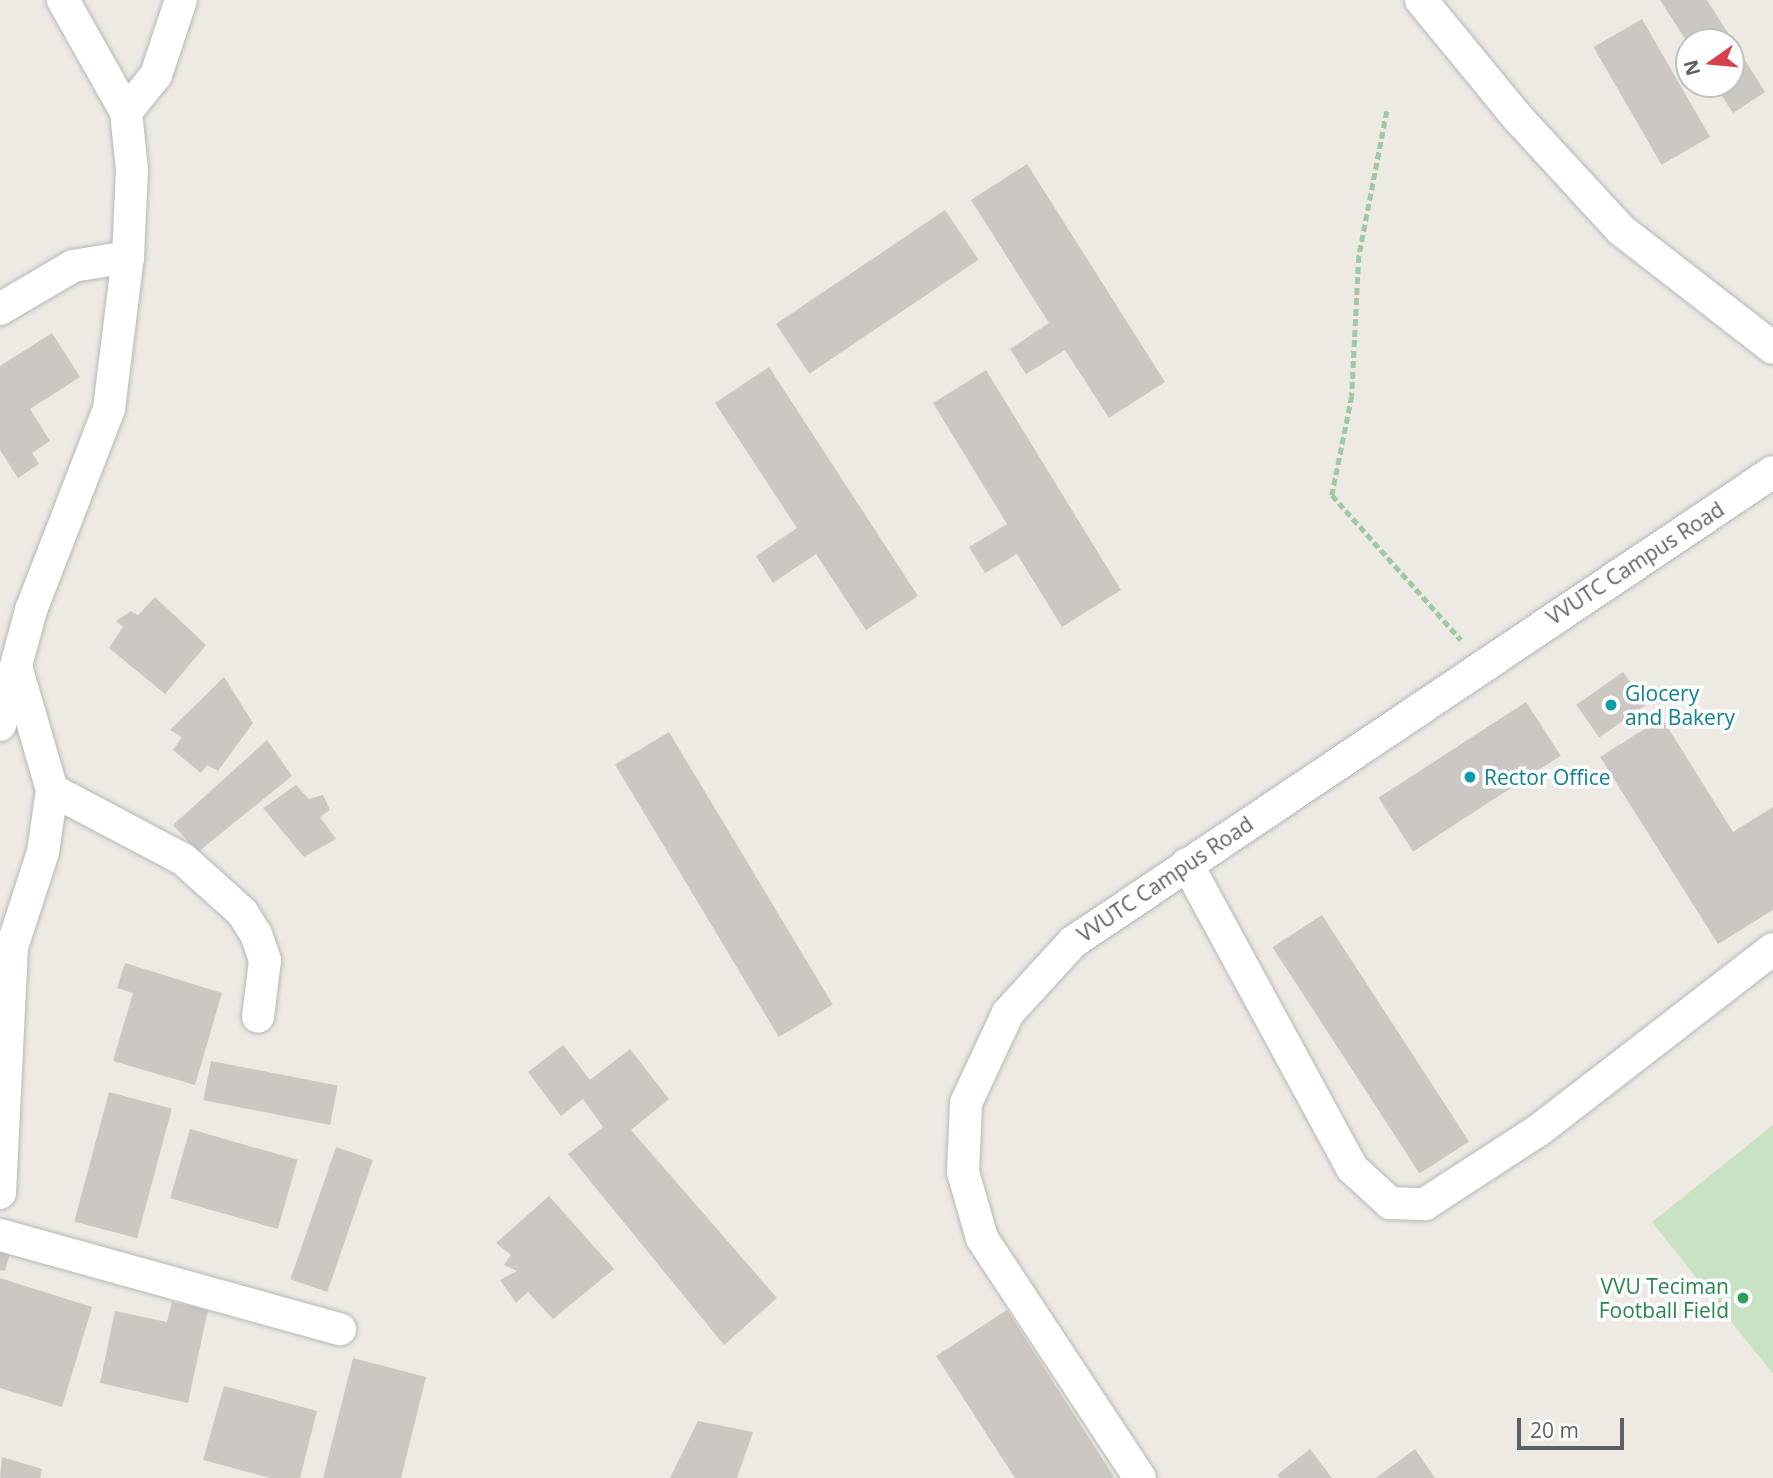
<!DOCTYPE html>
<style>
body{margin:0}
#map{position:relative;width:1773px;height:1478px;overflow:hidden;background:#edeae4;font-family:"Open Sans",sans-serif}
div>[style]{position:absolute}
[style*='--x']{left:calc(var(--x)*1px);top:calc(var(--y)*1px);width:calc(var(--w)*1px);rotate:calc(var(--a)*1deg)}
.green>*{inset:0;background:#c9e2c3}
.building>*{inset:0;background:#cbc7c3;transform-origin:0 0}
.path>*{height:4.5px;margin-top:-2.25px;transform-origin:0;background:repeating-linear-gradient(90deg,#a0c8a5 0 7px,transparent 0 10.5px)}
.roads{filter:drop-shadow(0 0 2px #b5b7ba) drop-shadow(0 0 2px #b5b7ba)}
.minor>*{height:32px;margin:-16px;padding:0 16px;transform-origin:16px;border-radius:16px;background:#fff}
.dots>*{width:19px;height:19px;translate:-50% -50%;box-sizing:border-box;border:4px solid #fff;border-radius:50%}
span{translate:-50% -50%;white-space:nowrap;text-align:center;line-height:1.15;-webkit-text-stroke:7px #fff;paint-order:stroke}
.street-label{font-size:21px;color:#5c6163}
.culture-label{font-size:21px;color:#0d838f}
.left{translate:0 -50%;text-align:left}
.leisure-label{font-size:21px;color:#27864d}
.right{translate:-100% -50%;text-align:right}
.north{position:absolute;left:1675px;top:28px;width:70px;height:70px;box-sizing:border-box;background:#fff;border:2px solid #bec0c1;border-radius:50%;rotate:255deg;font-size:19px;font-weight:700;line-height:28px;text-align:center;color:#5c6163}
.north::after{content:'';display:block;margin:auto;width:24px;height:32px;background:#d8404e;clip-path:polygon(50% 0,100% 100%,50% 72%,0 100%)}
.scale{position:absolute;left:1517px;top:1418px;width:107px;height:32px;box-sizing:border-box;border:4px solid #5c6163;border-top:0;padding-left:9px;font-size:21px;line-height:24px;white-space:nowrap;color:#5c6163;-webkit-text-stroke:5px #fff;paint-order:stroke}
</style>
<div id="map">
<div class="green">
<i style="clip-path:polygon(1773px 1125px,1773px 1374px,1652px 1222px)"></i>
</div>
<div class="building">
<i style="clip-path:polygon(1660px 0,1707px 0,1765px 92px,1733px 113px,1714px 84px,1731px 84px,1731px 42px,1689px 45px)"></i>
<i style="left:1642px;top:19px;width:136px;height:56px;rotate:60deg"></i>
<i style="clip-path:polygon(1027px 164px,1165px 382px,1109px 418px,1065px 350px,1026px 374px,1010px 349px,1049px 323px,971px 200px)"></i>
<i style="left:945px;top:210px;width:60px;height:204px;rotate:56deg"></i>
<i style="clip-path:polygon(52px 333px,80px 377px,30px 409px,50px 441px,32px 453px,39px 464px,18px 478px,0 450px,0 366px)"></i>
<i style="clip-path:polygon(769px 367px,918px 596px,866px 630px,816px 554px,773px 583px,756px 556px,797px 528px,715px 403px)"></i>
<i style="clip-path:polygon(986px 370px,1121px 590px,1062px 627px,1017px 554px,985px 573px,969px 547px,1007px 524px,933px 403px)"></i>
<i style="clip-path:polygon(155px 597px,206px 645px,165px 694px,109px 648px,123px 627px,116px 621px,131px 611px,138px 615px)"></i>
<i style="left:1623px;top:672px;width:40px;height:57px;rotate:55deg"></i>
<i style="clip-path:polygon(224px 677px,253px 723px,218px 771px,207px 765px,201px 773px,173px 750px,182px 737px,170px 730px)"></i>
<i style="left:1526px;top:702px;width:64px;height:176px;rotate:57deg"></i>
<i style="clip-path:polygon(1662px 718px,1733px 832px,1773px 807px,1773px 910px,1718px 944px,1600px 757px)"></i>
<i style="left:669px;top:732px;width:318px;height:63px;rotate:59deg"></i>
<i style="clip-path:polygon(267px 740px,292px 776px,198px 852px,173px 825px)"></i>
<i style="clip-path:polygon(296px 785px,309px 799px,323px 795px,330px 810px,320px 817px,336px 839px,304px 857px,263px 808px)"></i>
<i style="left:1322px;top:915px;width:270px;height:59px;rotate:57deg"></i>
<i style="clip-path:polygon(125px 963px,222px 993px,195px 1085px,113px 1061px,133px 993px,117px 988px)"></i>
<i style="clip-path:polygon(563px 1045px,590px 1080px,630px 1049px,669px 1099px,631px 1130px,777px 1298px,724px 1345px,568px 1154px,603px 1127px,583px 1099px,561px 1116px,528px 1072px)"></i>
<i style="left:211px;top:1061px;width:129px;height:40px;rotate:11deg"></i>
<i style="left:109px;top:1092px;width:65px;height:134px;rotate:15deg"></i>
<i style="left:190px;top:1129px;width:112px;height:72px;rotate:16deg"></i>
<i style="left:336px;top:1147px;width:39px;height:140px;rotate:19deg"></i>
<i style="clip-path:polygon(549px 1196px,614px 1269px,553px 1319px,528px 1292px,516px 1303px,500px 1280px,517px 1271px,504px 1265px,511px 1255px,496px 1243px)"></i>
<i style="clip-path:polygon(0 1247px,11px 1250px,5px 1271px,0 1270px)"></i>
<i style="clip-path:polygon(0 1278px,92px 1307px,62px 1407px,0 1388px)"></i>
<i style="clip-path:polygon(172px 1302px,208px 1310px,188px 1403px,100px 1383px,115px 1311px,167px 1322px)"></i>
<i style="clip-path:polygon(1007px 1310px,1114px 1477px,1112px 1478px,1015px 1478px,936px 1356px)"></i>
<i style="clip-path:polygon(353px 1358px,426px 1377px,401px 1478px,323px 1478px)"></i>
<i style="clip-path:polygon(224px 1386px,317px 1411px,300px 1478px,270px 1478px,203px 1460px)"></i>
<i style="clip-path:polygon(698px 1421px,753px 1432px,737px 1478px,670px 1478px)"></i>
<i style="clip-path:polygon(1310px 1449px,1332px 1478px,1280px 1478px,1277px 1475px)"></i>
<i style="clip-path:polygon(1415px 1449px,1435px 1478px,1376px 1478px)"></i>
<i style="clip-path:polygon(2px 1457px,42px 1469px,40px 1478px,0 1478px)"></i>
</div>
<div class="path">
<i style="--x:1387;--y:111;--w:148;--a:100.9"></i>
<i style="--x:1359;--y:256;--w:140;--a:92.9"></i>
<i style="--x:1352;--y:396;--w:101;--a:101.4"></i>
<i style="--x:1332;--y:495;--w:194;--a:48.3"></i>
</div>
<div class="roads">
<div class="minor">
<i style="--x:1421;--y:0;--w:153;--a:50.6"></i>
<i style="--x:1518;--y:118;--w:152;--a:47.4"></i>
<i style="--x:1621;--y:230;--w:192;--a:37.8"></i>
<i style="--x:126;--y:112;--w:48;--a:-51"></i>
<i style="--x:156;--y:75;--w:79;--a:-71.6"></i>
<i style="--x:0;--y:309;--w:85;--a:-30.5"></i>
<i style="--x:73;--y:266;--w:56;--a:-9.3"></i>
<i style="--x:0;--y:725;--w:119;--a:-74.9"></i>
<i style="--x:31;--y:610;--w:216;--a:-68.8"></i>
<i style="--x:109;--y:409;--w:153;--a:-82.9"></i>
<i style="--x:128;--y:257;--w:87;--a:-87.4"></i>
<i style="--x:132;--y:170;--w:58;--a:-95.9"></i>
<i style="--x:126;--y:112;--w:129;--a:-119.4"></i>
<i style="--x:52;--y:790;--w:149;--a:27.9"></i>
<i style="--x:184;--y:860;--w:78;--a:41.9"></i>
<i style="--x:242;--y:912;--w:26;--a:58"></i>
<i style="--x:256;--y:934;--w:28;--a:71"></i>
<i style="--x:265;--y:960;--w:57;--a:97"></i>
<i style="--x:1187;--y:864;--w:346;--a:61.5"></i>
<i style="--x:1352;--y:1168;--w:52;--a:42.6"></i>
<i style="--x:1390;--y:1203;--w:35;--a:2"></i>
<i style="--x:1425;--y:1204;--w:136;--a:-33"></i>
<i style="--x:1539;--y:1130;--w:296;--a:-37.7"></i>
<i style="--x:0;--y:1193;--w:246;--a:-87.2"></i>
<i style="--x:12;--y:947;--w:100;--a:-71.9"></i>
<i style="--x:43;--y:852;--w:63;--a:-81.7"></i>
<i style="--x:52;--y:790;--w:129;--a:-106.2"></i>
<i style="--x:0;--y:1235;--w:353;--a:15.5"></i>
<i style="--x:1140;--y:1478;--w:287;--a:-123.4"></i>
<i style="--x:982;--y:1238;--w:69;--a:-106.1"></i>
<i style="--x:963;--y:1172;--w:69;--a:-87.5"></i>
<i style="--x:966;--y:1103;--w:99;--a:-65"></i>
<i style="--x:1008;--y:1013;--w:96;--a:-47.5"></i>
<i style="--x:1073;--y:942;--w:843;--a:-33.88"></i>
</div>
</div>
<div class="dots">
<i style="left:1611px;top:705px;background:#0f9aa8"></i>
<i style="left:1470px;top:777px;background:#0f9aa8"></i>
<i style="left:1743px;top:1298px;background:#2e9e5b"></i>
</div>
<div class="street-label">
<span style="left:1635px;top:563px;rotate:-33deg">VVUTC Campus Road</span>
<span style="left:1165px;top:879px;rotate:-34deg">VVUTC Campus Road</span>
</div>
<div class="culture-label">
<span class="left" style="left:1625px;top:705px">Glocery<br>and Bakery</span>
<span class="left" style="left:1484px;top:777px">Rector Office</span>
</div>
<div class="leisure-label">
<span class="right" style="left:1729px;top:1298px">VVU Teciman<br>Football Field</span>
</div>
<div class="north">N</div>
<div class="scale">20 m</div>
</div>
